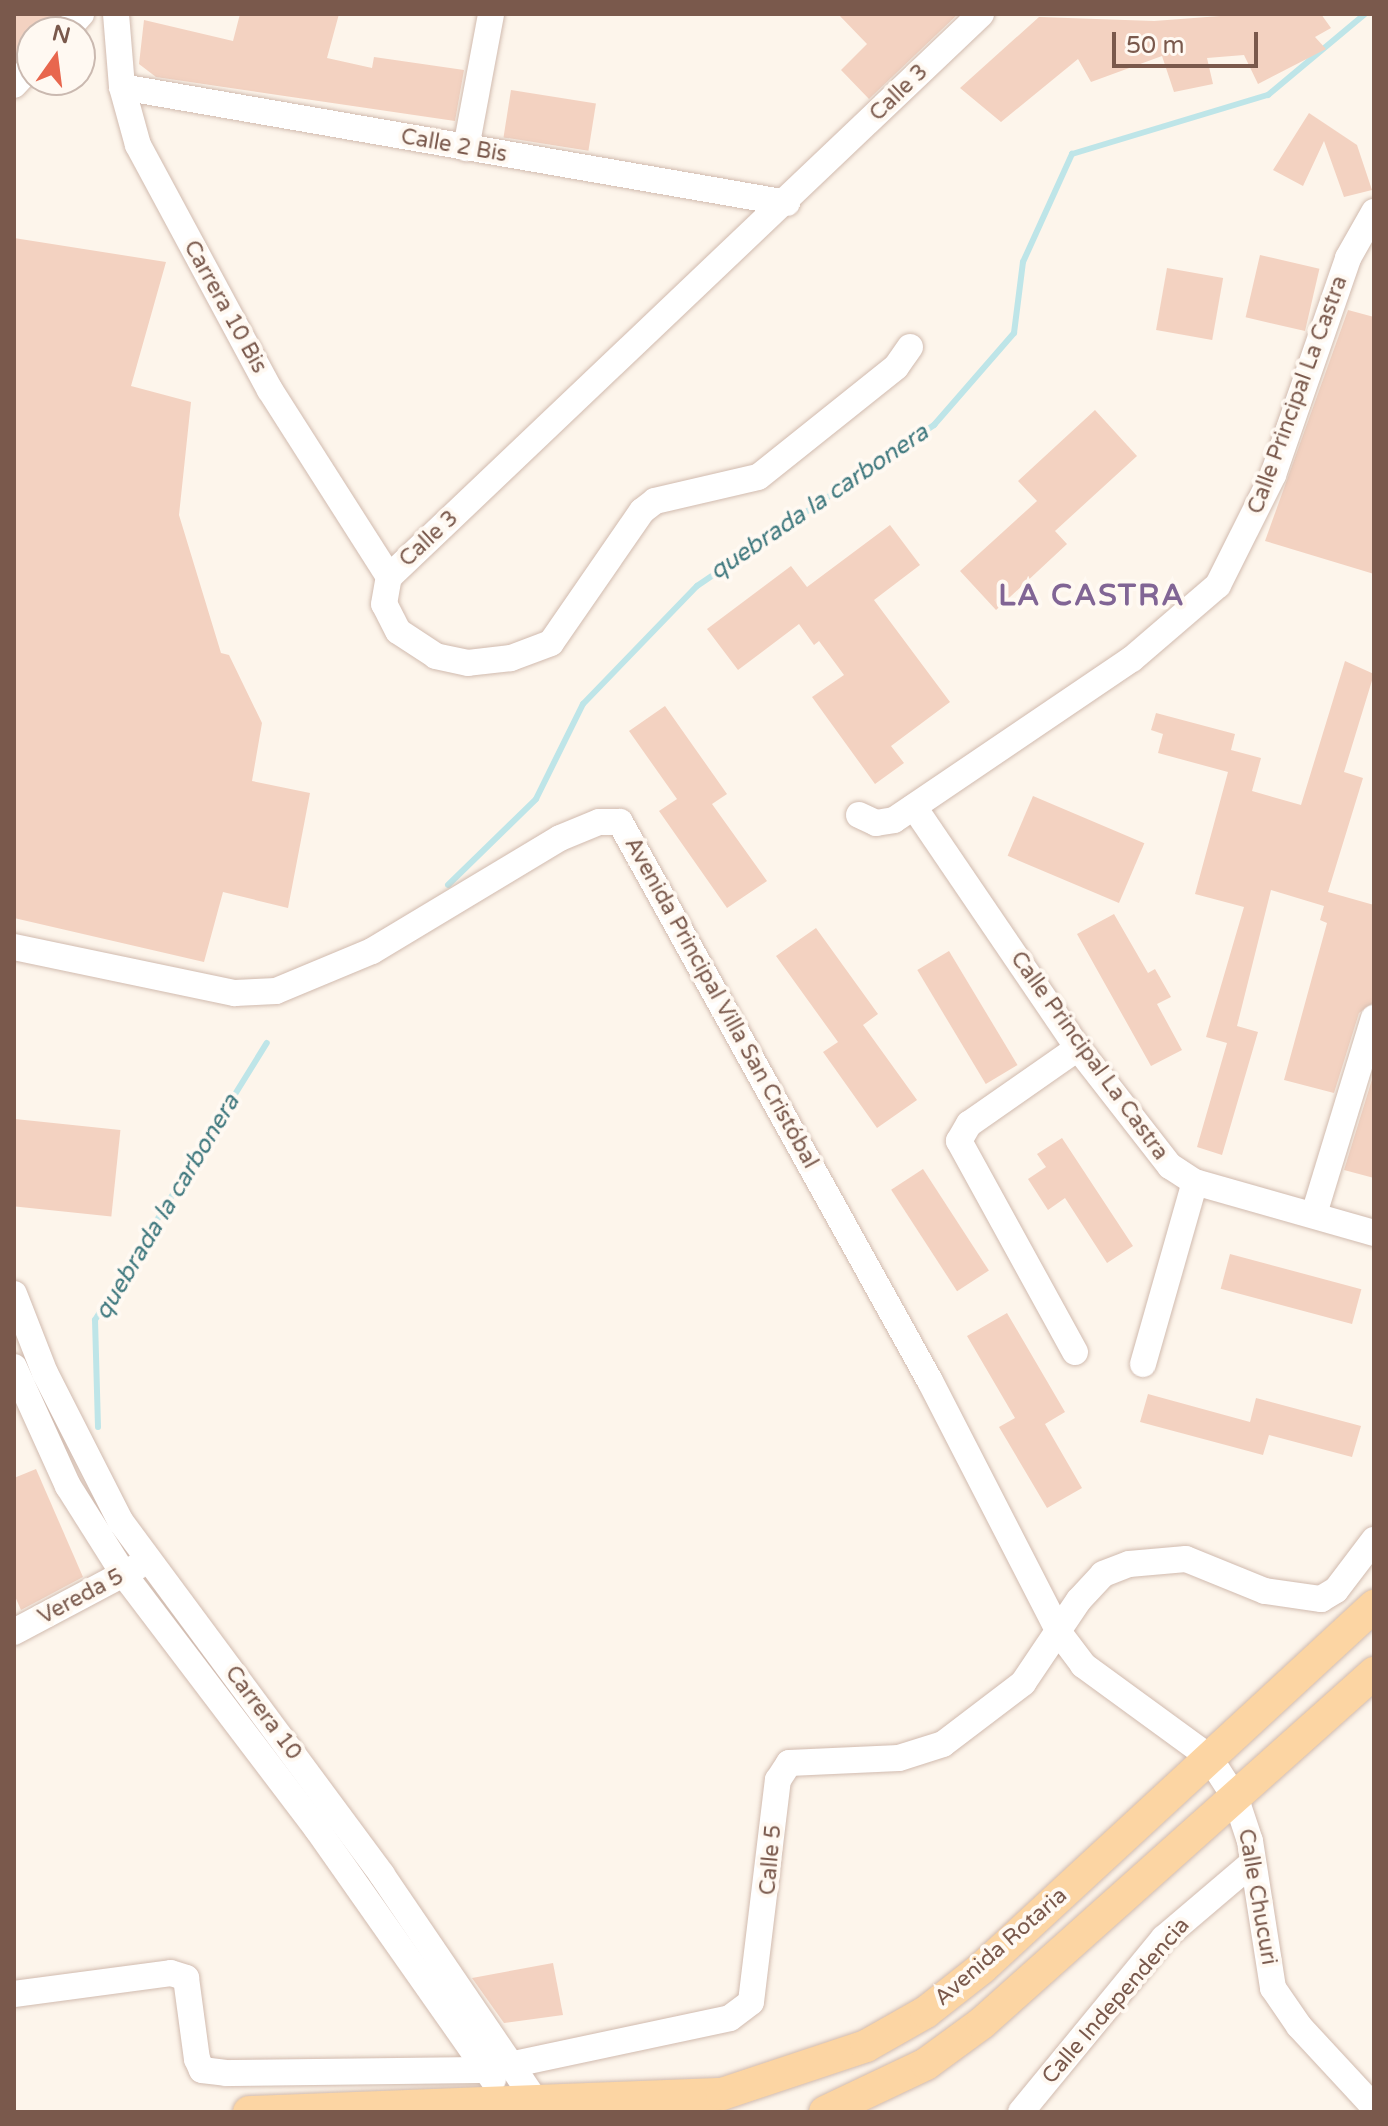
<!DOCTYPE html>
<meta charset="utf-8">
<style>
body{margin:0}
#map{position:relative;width:1388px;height:2126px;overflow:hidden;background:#fdf5eb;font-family:"Varela Round",sans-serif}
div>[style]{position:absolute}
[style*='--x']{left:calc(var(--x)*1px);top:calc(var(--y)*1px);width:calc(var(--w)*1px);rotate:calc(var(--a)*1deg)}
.stream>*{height:6px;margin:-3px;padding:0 3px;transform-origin:3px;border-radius:3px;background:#bee5e8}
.building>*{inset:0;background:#f3d2c1;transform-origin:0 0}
.roads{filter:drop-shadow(0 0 2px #d1bbaf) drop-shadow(0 0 2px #d1bbaf)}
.minor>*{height:26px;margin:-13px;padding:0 13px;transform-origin:13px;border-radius:13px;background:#fff}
.major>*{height:32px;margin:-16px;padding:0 16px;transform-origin:16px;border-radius:16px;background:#fcd5a3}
span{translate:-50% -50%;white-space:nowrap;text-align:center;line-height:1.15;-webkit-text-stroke:8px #fff9f2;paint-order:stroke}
.street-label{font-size:22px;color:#7a594c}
.water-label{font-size:24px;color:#3f787e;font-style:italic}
.district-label{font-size:30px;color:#816595;font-weight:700;letter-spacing:2px}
.frame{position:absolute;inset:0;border:16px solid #7a594c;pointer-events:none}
.north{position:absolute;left:16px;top:16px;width:80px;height:80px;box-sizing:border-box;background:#fff9f2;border:2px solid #cab9b0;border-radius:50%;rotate:14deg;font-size:22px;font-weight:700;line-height:32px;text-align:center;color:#7a594c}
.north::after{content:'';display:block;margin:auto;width:28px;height:36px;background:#e8674e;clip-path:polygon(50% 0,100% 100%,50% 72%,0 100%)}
.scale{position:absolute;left:1112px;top:32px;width:146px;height:36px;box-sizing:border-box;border:4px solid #7a594c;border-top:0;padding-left:10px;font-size:24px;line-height:28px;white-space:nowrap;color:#7a594c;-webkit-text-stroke:6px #fff9f2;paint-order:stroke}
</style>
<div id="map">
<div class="stream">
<i style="--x:448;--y:885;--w:123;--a:-44.3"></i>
<i style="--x:536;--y:799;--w:106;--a:-63.7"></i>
<i style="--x:583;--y:704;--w:164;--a:-46"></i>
<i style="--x:697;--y:586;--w:287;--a:-34.2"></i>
<i style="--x:934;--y:425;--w:122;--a:-49"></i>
<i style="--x:1014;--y:333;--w:72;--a:-82.8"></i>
<i style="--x:1023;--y:262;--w:119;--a:-65.6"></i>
<i style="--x:1072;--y:154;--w:205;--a:-16.8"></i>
<i style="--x:1268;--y:95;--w:126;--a:-39.9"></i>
<i style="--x:98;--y:1427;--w:107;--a:-91.6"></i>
<i style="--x:95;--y:1320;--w:326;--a:-58.2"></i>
</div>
<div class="building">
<i style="clip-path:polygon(14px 14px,60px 14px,49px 32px,32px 32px,32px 49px,14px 62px)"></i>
<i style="clip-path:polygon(240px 14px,339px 14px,327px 58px,372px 68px,374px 57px,464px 70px,455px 121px,156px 77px,139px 64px,144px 20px,233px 41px)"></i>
<i style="clip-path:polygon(838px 14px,958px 14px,869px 99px,841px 70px,867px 44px)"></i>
<i style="clip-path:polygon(1247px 14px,1321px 14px,1331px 28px,1315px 37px,1326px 49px,1258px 84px,1244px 55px,1207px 58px,1213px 84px,1174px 92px,1162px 56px,1091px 82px,1078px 59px,1001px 122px,960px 88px,1039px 17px,1154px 21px)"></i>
<i style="left:511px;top:90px;width:86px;height:48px;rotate:9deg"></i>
<i style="clip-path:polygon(1309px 113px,1357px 145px,1372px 190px,1344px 197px,1324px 141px,1303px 186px,1273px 170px)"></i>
<i style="clip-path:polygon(14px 238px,166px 262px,131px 386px,191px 402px,179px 515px,221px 653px,229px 655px,262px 723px,252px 781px,310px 793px,288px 908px,223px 892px,204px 962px,14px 918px)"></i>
<i style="left:1260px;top:255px;width:61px;height:64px;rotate:13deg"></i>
<i style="left:1167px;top:268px;width:57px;height:63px;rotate:10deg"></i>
<i style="clip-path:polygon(1348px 310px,1374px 317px,1374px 574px,1265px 541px)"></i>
<i style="clip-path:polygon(1095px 410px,1137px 456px,1055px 531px,1067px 544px,996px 610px,960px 571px,1037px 501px,1018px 481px)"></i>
<i style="clip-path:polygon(890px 525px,920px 565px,874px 600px,950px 702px,891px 746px,904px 763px,875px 784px,812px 697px,844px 675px,819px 641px,814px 645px,799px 624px,738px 670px,707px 629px,791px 566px,807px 587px)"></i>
<i style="clip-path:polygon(1345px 661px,1374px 674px,1344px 772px,1363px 778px,1328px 892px,1374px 905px,1374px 1002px,1359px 1013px,1334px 1093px,1284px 1080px,1327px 923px,1320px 920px,1324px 906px,1271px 890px,1237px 1026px,1258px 1032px,1222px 1155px,1197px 1147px,1227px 1043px,1206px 1037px,1244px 907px,1195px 894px,1228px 772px,1158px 753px,1163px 734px,1151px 730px,1156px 713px,1235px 734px,1231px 750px,1261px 758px,1252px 791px,1301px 805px)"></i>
<i style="clip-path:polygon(665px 706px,727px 794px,712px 804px,767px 881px,727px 908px,659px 811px,677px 799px,629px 731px)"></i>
<i style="left:1033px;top:796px;width:121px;height:65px;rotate:23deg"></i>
<i style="clip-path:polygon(1114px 914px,1148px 973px,1155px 969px,1171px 997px,1157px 1004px,1182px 1050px,1151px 1066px,1077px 934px)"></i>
<i style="clip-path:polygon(816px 928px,878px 1014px,863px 1025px,917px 1100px,877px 1128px,823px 1052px,838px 1042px,776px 956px)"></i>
<i style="left:949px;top:951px;width:133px;height:37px;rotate:59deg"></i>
<i style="clip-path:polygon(1374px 1073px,1374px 1178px,1344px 1170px)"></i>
<i style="left:15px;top:1119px;width:106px;height:87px;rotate:6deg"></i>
<i style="clip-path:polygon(1062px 1138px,1133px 1246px,1107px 1263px,1065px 1198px,1048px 1210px,1028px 1179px,1046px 1167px,1037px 1154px)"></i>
<i style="left:923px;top:1169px;width:121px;height:38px;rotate:57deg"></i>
<i style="left:1230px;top:1254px;width:136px;height:36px;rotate:15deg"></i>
<i style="clip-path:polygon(1007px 1313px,1065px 1412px,1045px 1424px,1082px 1488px,1047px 1508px,999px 1427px,1015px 1418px,967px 1336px)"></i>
<i style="clip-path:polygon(1148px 1394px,1250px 1422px,1256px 1398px,1361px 1426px,1352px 1457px,1269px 1435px,1263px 1455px,1140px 1422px)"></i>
<i style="clip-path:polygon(36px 1469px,83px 1577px,21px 1610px,14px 1594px,14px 1478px)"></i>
<i style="clip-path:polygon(553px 1963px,563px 2015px,504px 2023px,472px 1978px)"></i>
</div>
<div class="roads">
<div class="minor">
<i style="--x:116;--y:14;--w:73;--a:85.3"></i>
<i style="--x:122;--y:87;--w:60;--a:74.6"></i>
<i style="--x:138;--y:145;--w:278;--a:61.7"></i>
<i style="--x:270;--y:390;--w:222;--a:57.5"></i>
<i style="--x:65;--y:32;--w:24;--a:-48"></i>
<i style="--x:14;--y:85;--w:26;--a:-47"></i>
<i style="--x:122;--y:87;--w:675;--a:9.89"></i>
<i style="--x:466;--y:148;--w:136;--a:-79.4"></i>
<i style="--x:910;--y:347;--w:24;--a:125"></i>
<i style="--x:896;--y:367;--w:176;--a:141.4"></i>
<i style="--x:758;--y:477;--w:106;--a:166.9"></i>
<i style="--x:655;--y:501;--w:16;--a:142"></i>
<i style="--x:642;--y:511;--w:160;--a:124.6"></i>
<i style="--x:551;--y:643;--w:43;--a:159.4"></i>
<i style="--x:511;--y:658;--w:43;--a:173.4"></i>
<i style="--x:468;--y:663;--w:33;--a:-168"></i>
<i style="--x:436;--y:656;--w:45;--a:-146.7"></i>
<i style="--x:398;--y:631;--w:30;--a:-117"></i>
<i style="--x:384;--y:604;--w:27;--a:-80"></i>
<i style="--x:389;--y:577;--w:817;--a:-43.56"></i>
<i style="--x:914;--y:807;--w:292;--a:55.8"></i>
<i style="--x:1078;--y:1048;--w:150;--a:52.1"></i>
<i style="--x:1170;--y:1166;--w:30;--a:33"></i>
<i style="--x:1195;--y:1182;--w:186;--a:15.9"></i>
<i style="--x:859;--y:815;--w:19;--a:25"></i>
<i style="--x:876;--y:823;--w:18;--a:-9"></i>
<i style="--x:894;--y:820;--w:287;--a:-34.1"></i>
<i style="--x:1132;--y:659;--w:113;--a:-40.7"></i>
<i style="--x:1218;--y:585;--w:123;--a:-63.4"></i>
<i style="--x:1273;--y:475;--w:230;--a:-70.9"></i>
<i style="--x:1348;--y:258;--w:53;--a:-60.5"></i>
<i style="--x:14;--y:947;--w:226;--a:11.8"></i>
<i style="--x:235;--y:993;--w:41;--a:-2.8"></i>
<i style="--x:276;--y:991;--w:104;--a:-22.6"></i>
<i style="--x:372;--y:951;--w:219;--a:-31"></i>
<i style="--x:560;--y:838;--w:42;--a:-22.3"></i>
<i style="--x:599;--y:822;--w:21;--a:0"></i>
<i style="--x:620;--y:822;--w:639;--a:60.99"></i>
<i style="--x:930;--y:1381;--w:284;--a:62.8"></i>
<i style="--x:1060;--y:1634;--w:39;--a:53"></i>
<i style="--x:1083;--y:1665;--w:156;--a:36.1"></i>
<i style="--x:1209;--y:1757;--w:50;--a:57.3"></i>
<i style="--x:1236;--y:1799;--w:44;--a:71.6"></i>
<i style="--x:1250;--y:1841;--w:149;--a:81.1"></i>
<i style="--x:1273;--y:1988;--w:46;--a:55.6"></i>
<i style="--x:1299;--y:2026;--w:110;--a:47.2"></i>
<i style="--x:1314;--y:1214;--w:205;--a:-73"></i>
<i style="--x:14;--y:1294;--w:85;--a:68.6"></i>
<i style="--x:45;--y:1373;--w:167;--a:63"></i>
<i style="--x:121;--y:1522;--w:439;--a:53.5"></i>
<i style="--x:382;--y:1875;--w:287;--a:55.8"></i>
<i style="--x:1075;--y:1352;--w:241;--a:-118.8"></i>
<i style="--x:959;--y:1141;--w:20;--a:-60"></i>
<i style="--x:969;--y:1124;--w:133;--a:-34.9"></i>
<i style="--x:1143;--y:1364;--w:189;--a:-74.1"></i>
<i style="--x:14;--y:1367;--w:131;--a:65.6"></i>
<i style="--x:68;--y:1486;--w:107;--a:57.7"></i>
<i style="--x:125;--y:1576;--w:318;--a:52.8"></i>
<i style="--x:317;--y:1829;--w:306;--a:54.9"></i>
<i style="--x:14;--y:1632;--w:140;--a:-28"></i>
<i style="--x:14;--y:1994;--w:158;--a:-7.6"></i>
<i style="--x:171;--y:1973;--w:16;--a:18"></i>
<i style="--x:186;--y:1978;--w:82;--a:82.3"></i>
<i style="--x:197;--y:2059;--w:12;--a:66"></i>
<i style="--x:202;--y:2070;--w:24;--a:7"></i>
<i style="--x:226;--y:2073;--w:260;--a:-0.7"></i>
<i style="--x:486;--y:2070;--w:249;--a:-12"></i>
<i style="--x:730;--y:2018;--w:26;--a:-37"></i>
<i style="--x:751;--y:2002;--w:224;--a:-83.1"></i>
<i style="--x:778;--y:1780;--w:20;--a:-57"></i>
<i style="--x:789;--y:1763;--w:110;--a:-2.6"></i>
<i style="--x:899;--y:1758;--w:46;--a:-17.7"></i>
<i style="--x:943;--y:1744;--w:101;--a:-37.3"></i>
<i style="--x:1023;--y:1683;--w:100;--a:-56"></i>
<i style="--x:1079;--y:1600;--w:35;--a:-47"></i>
<i style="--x:1103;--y:1574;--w:28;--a:-21"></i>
<i style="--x:1129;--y:1564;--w:57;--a:-5"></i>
<i style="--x:1186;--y:1559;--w:85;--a:22.1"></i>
<i style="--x:1265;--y:1591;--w:57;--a:8.1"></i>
<i style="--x:1321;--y:1599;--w:17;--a:-31"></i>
<i style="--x:1336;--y:1590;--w:63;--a:-52.8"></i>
<i style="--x:1021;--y:2112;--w:225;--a:-50.6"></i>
<i style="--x:1164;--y:1938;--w:116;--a:-40.4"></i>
</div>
<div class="major">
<i style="--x:249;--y:2112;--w:473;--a:-2.2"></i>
<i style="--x:722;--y:2094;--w:152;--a:-18.4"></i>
<i style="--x:866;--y:2046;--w:69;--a:-29.5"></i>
<i style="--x:926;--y:2012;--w:71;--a:-38.2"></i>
<i style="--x:982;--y:1968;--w:534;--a:-42.72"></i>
<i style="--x:825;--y:2112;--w:112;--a:-25.4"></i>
<i style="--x:926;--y:2064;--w:69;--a:-36.2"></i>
<i style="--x:982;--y:2023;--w:526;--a:-41.76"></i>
</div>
</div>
<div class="street-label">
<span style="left:899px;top:93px;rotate:-44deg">Calle 3</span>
<span style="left:454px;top:146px;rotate:10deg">Calle 2 Bis</span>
<span style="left:225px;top:307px;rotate:61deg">Carrera 10 Bis</span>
<span style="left:1298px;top:395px;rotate:-70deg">Calle Principal La Castra</span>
<span style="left:429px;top:539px;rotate:-43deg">Calle 3</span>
<span style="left:721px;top:1003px;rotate:61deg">Avenida Principal Villa San Cristóbal</span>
<span style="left:1089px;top:1056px;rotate:54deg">Calle Principal La Castra</span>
<span style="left:81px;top:1597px;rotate:-28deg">Vereda 5</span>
<span style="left:263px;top:1713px;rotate:53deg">Carrera 10</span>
<span style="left:771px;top:1860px;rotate:-85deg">Calle 5</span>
<span style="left:1257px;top:1897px;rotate:80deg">Calle Chucuri</span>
<span style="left:1001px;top:1947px;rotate:-41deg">Avenida Rotaria</span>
<span style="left:1116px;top:2001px;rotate:-49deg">Calle Independencia</span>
</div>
<div class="water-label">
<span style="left:819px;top:502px;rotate:-34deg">quebrada la carbonera</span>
<span style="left:167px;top:1207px;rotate:-59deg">quebrada la carbonera</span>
</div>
<div class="district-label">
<span style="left:1092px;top:596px">LA CASTRA</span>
</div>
<div class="frame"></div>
<div class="north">N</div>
<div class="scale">50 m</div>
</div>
